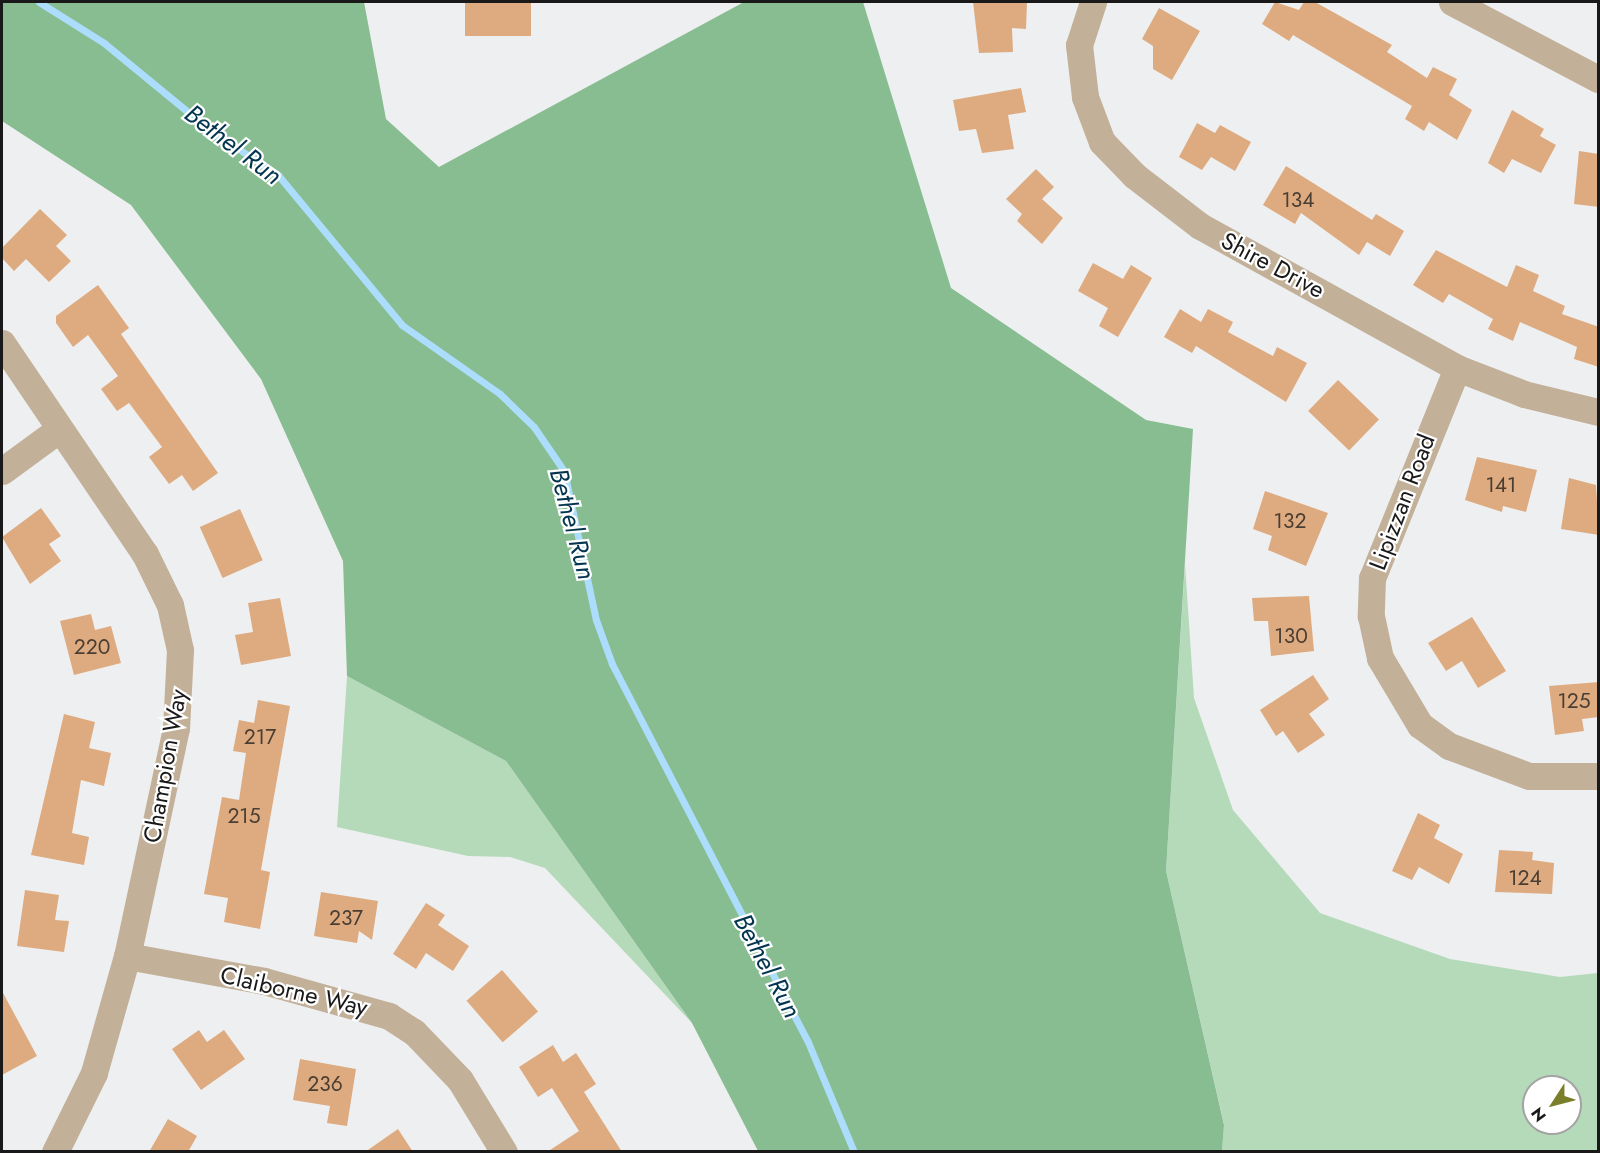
<!DOCTYPE html>
<style>
body{margin:0}
#map{position:relative;width:1600px;height:1153px;overflow:hidden;background:#eeeff0;font-family:Jost,sans-serif}
div>[style]{position:absolute}
[style*='--x']{left:calc(var(--x)*1px);top:calc(var(--y)*1px);width:calc(var(--w)*1px);rotate:calc(var(--a)*1deg)}
.green>*{inset:0;background:#b4daba}
.forest>*{inset:0;background:#88bc91}
.stream>*{height:7px;margin:-3.5px;padding:0 3.5px;transform-origin:3.5px;border-radius:3.5px;background:#adddfd}
.building>*{inset:0;background:#deab80;transform-origin:0 0}
.street>*{height:27px;margin:-13.5px;padding:0 13.5px;transform-origin:13.5px;border-radius:13.5px;background:#c2b099}
span{translate:-50% -50%;white-space:nowrap;text-align:center;line-height:1.15;-webkit-text-stroke:4.5px #fff;paint-order:stroke}
.number-label{font-size:21px;color:#4a3e33}
.number-label span{-webkit-text-stroke-width:0}
.street-label{font-size:24px;color:#191919}
.water-label{font-size:26px;color:#033550;font-style:italic}
.frame{position:absolute;inset:0;border:3px solid #191919;pointer-events:none}
.north{position:absolute;left:1522px;top:1075px;width:60px;height:60px;box-sizing:border-box;background:#fff;border:2px solid #a3a3a3;border-radius:50%;rotate:234deg;font-size:16px;font-weight:700;line-height:24px;text-align:center;color:#191919}
.north::after{content:'';display:block;margin:auto;width:21px;height:27px;background:#797f2a;clip-path:polygon(50% 0,100% 100%,50% 72%,0 100%)}
</style>
<div id="map">
<div class="green">
<i style="clip-path:polygon(evenodd,1185px 564px,1194px 698px,1233px 810px,1320px 913px,1450px 959px,1560px 977px,1598px 973px,1598px 1151px,1222px 1151px,1224px 1124px,1166px 871px,1185px 564px,1534px 1087px,1570px 1087px,1570px 1123px,1534px 1123px,1534px 1087px)"></i>
<i style="clip-path:polygon(347px 676px,506px 761px,692px 1023px,545px 868px,510px 857px,468px 856px,337px 827px)"></i>
</div>
<div class="forest">
<i style="clip-path:polygon(2px 2px,364px 2px,386px 119px,439px 167px,744px 2px,863px 2px,951px 288px,1146px 420px,1193px 429px,1166px 871px,1224px 1125px,1222px 1151px,758px 1151px,692px 1023px,506px 761px,347px 676px,343px 561px,261px 379px,131px 205px,2px 121px)"></i>
</div>
<div class="stream">
<i style="--x:39;--y:2;--w:77;--a:32.2"></i>
<i style="--x:104;--y:43;--w:137;--a:39.4"></i>
<i style="--x:210;--y:130;--w:82;--a:33.5"></i>
<i style="--x:278;--y:175;--w:195;--a:50.4"></i>
<i style="--x:402;--y:325;--w:120;--a:35.1"></i>
<i style="--x:500;--y:394;--w:47;--a:44.1"></i>
<i style="--x:534;--y:427;--w:53;--a:55.7"></i>
<i style="--x:564;--y:471;--w:152;--a:77.9"></i>
<i style="--x:596;--y:620;--w:47;--a:70"></i>
<i style="--x:612;--y:664;--w:426;--a:62.6"></i>
<i style="--x:808;--y:1042;--w:119;--a:67.3"></i>
</div>
<div class="building">
<i style="left:465px;top:2px;width:66px;height:34px"></i>
<i style="clip-path:polygon(973px 2px,1027px 2px,1026px 29px,1012px 28px,1013px 52px,979px 53px)"></i>
<i style="clip-path:polygon(1275px 2px,1299px 10px,1304px 2px,1315px 2px,1392px 45px,1387px 52px,1427px 78px,1433px 67px,1457px 79px,1449px 95px,1472px 110px,1457px 140px,1429px 122px,1424px 131px,1405px 119px,1412px 106px,1293px 35px,1289px 41px,1262px 24px)"></i>
<i style="clip-path:polygon(1159px 8px,1200px 31px,1172px 80px,1153px 69px,1153px 46px,1142px 39px)"></i>
<i style="clip-path:polygon(1021px 88px,1026px 112px,1008px 115px,1014px 149px,982px 153px,976px 129px,959px 131px,953px 100px)"></i>
<i style="clip-path:polygon(1512px 110px,1544px 129px,1540px 136px,1556px 145px,1541px 173px,1512px 159px,1504px 173px,1488px 163px)"></i>
<i style="clip-path:polygon(1197px 123px,1215px 133px,1220px 125px,1251px 142px,1235px 171px,1211px 157px,1202px 170px,1179px 157px)"></i>
<i style="clip-path:polygon(1579px 151px,1599px 154px,1599px 207px,1574px 204px)"></i>
<i style="clip-path:polygon(1286px 166px,1372px 220px,1376px 214px,1404px 231px,1390px 256px,1367px 242px,1359px 255px,1301px 213px,1295px 224px,1263px 205px)"></i>
<i style="clip-path:polygon(1036px 169px,1054px 187px,1042px 199px,1063px 218px,1042px 244px,1017px 221px,1022px 214px,1006px 199px)"></i>
<i style="clip-path:polygon(40px 209px,67px 235px,56px 246px,71px 261px,49px 282px,26px 259px,14px 271px,2px 258px,2px 248px)"></i>
<i style="clip-path:polygon(1436px 250px,1507px 287px,1516px 265px,1539px 275px,1533px 291px,1565px 306px,1562px 314px,1599px 327px,1599px 367px,1574px 359px,1577px 347px,1520px 322px,1513px 341px,1488px 329px,1493px 319px,1449px 294px,1443px 303px,1413px 285px)"></i>
<i style="clip-path:polygon(1093px 263px,1123px 279px,1131px 265px,1152px 278px,1118px 337px,1099px 326px,1108px 308px,1078px 291px)"></i>
<i style="clip-path:polygon(98px 285px,129px 328px,121px 334px,218px 473px,193px 491px,182px 475px,169px 484px,149px 457px,162px 447px,129px 403px,117px 411px,101px 389px,118px 376px,88px 335px,73px 347px,56px 323px,56px 316px)"></i>
<i style="clip-path:polygon(1180px 309px,1201px 322px,1208px 309px,1233px 322px,1228px 332px,1273px 356px,1277px 347px,1307px 363px,1286px 402px,1196px 346px,1192px 353px,1164px 337px)"></i>
<i style="left:1338px;top:380px;width:57px;height:43px;rotate:44deg"></i>
<i style="clip-path:polygon(1477px 457px,1537px 470px,1526px 512px,1503px 506px,1502px 512px,1465px 500px)"></i>
<i style="clip-path:polygon(1569px 478px,1596px 485px,1599px 535px,1561px 529px)"></i>
<i style="clip-path:polygon(1265px 491px,1328px 513px,1306px 566px,1268px 550px,1272px 536px,1253px 529px)"></i>
<i style="clip-path:polygon(41px 508px,61px 536px,49px 544px,61px 561px,30px 584px,2px 537px)"></i>
<i style="left:240px;top:509px;width:56px;height:44px;rotate:66deg"></i>
<i style="clip-path:polygon(1309px 596px,1314px 651px,1271px 656px,1268px 621px,1254px 621px,1252px 598px)"></i>
<i style="clip-path:polygon(280px 598px,291px 656px,241px 665px,235px 635px,253px 632px,248px 603px)"></i>
<i style="clip-path:polygon(91px 614px,95px 630px,111px 626px,121px 663px,74px 675px,60px 621px)"></i>
<i style="clip-path:polygon(1472px 617px,1506px 671px,1478px 688px,1462px 661px,1446px 671px,1428px 643px)"></i>
<i style="clip-path:polygon(1313px 675px,1329px 699px,1309px 714px,1325px 735px,1298px 753px,1283px 731px,1276px 736px,1260px 710px)"></i>
<i style="clip-path:polygon(1599px 682px,1599px 717px,1582px 719px,1584px 731px,1555px 735px,1549px 686px)"></i>
<i style="clip-path:polygon(258px 700px,290px 706px,261px 870px,270px 872px,260px 929px,224px 922px,228px 898px,204px 894px,222px 797px,239px 800px,246px 753px,233px 751px,239px 720px,254px 723px)"></i>
<i style="clip-path:polygon(64px 714px,95px 722px,89px 748px,111px 753px,104px 786px,81px 780px,72px 833px,89px 837px,84px 865px,31px 855px)"></i>
<i style="clip-path:polygon(1418px 813px,1440px 825px,1434px 838px,1463px 854px,1449px 884px,1419px 867px,1412px 880px,1392px 871px)"></i>
<i style="clip-path:polygon(1499px 850px,1533px 852px,1532px 860px,1554px 863px,1552px 894px,1495px 892px)"></i>
<i style="clip-path:polygon(25px 890px,59px 895px,55px 920px,69px 921px,64px 952px,17px 946px)"></i>
<i style="clip-path:polygon(321px 892px,378px 901px,372px 940px,359px 931px,357px 943px,314px 936px)"></i>
<i style="clip-path:polygon(426px 903px,445px 915px,438px 925px,469px 946px,453px 971px,426px 953px,416px 969px,393px 954px)"></i>
<i style="left:502px;top:970px;width:55px;height:47px;rotate:49deg"></i>
<i style="clip-path:polygon(2px 991px,37px 1056px,2px 1075px)"></i>
<i style="clip-path:polygon(199px 1030px,207px 1042px,224px 1030px,245px 1059px,201px 1090px,172px 1049px)"></i>
<i style="clip-path:polygon(553px 1045px,563px 1062px,576px 1053px,596px 1084px,584px 1092px,622px 1152px,547px 1152px,579px 1131px,552px 1088px,538px 1097px,519px 1067px)"></i>
<i style="clip-path:polygon(300px 1059px,356px 1069px,347px 1126px,327px 1123px,330px 1106px,293px 1100px)"></i>
<i style="clip-path:polygon(168px 1119px,197px 1136px,188px 1152px,149px 1152px)"></i>
<i style="clip-path:polygon(398px 1129px,413px 1152px,365px 1152px)"></i>
</div>
<div class="street">
<i style="--x:1093;--y:2;--w:45;--a:108"></i>
<i style="--x:1079;--y:45;--w:52;--a:83.4"></i>
<i style="--x:1085;--y:97;--w:48;--a:69.3"></i>
<i style="--x:1102;--y:142;--w:47;--a:45.9"></i>
<i style="--x:1135;--y:176;--w:82;--a:37.6"></i>
<i style="--x:1200;--y:226;--w:294;--a:28.9"></i>
<i style="--x:1457;--y:368;--w:72;--a:21.2"></i>
<i style="--x:1524;--y:394;--w:76;--a:13.7"></i>
<i style="--x:1452;--y:2;--w:165;--a:27.8"></i>
<i style="--x:2;--y:343;--w:255;--a:55.9"></i>
<i style="--x:145;--y:554;--w:57;--a:63.9"></i>
<i style="--x:170;--y:605;--w:46;--a:77.5"></i>
<i style="--x:180;--y:650;--w:78;--a:92.9"></i>
<i style="--x:176;--y:728;--w:233;--a:102.1"></i>
<i style="--x:127;--y:956;--w:122;--a:105.8"></i>
<i style="--x:94;--y:1073;--w:88;--a:116.3"></i>
<i style="--x:1457;--y:368;--w:227;--a:112"></i>
<i style="--x:1372;--y:578;--w:38;--a:92"></i>
<i style="--x:1371;--y:616;--w:43;--a:77.9"></i>
<i style="--x:1380;--y:658;--w:78;--a:59.2"></i>
<i style="--x:1420;--y:725;--w:36;--a:36"></i>
<i style="--x:1449;--y:746;--w:85;--a:20.6"></i>
<i style="--x:1529;--y:776;--w:69;--a:0"></i>
<i style="--x:2;--y:471;--w:69;--a:-36.2"></i>
<i style="--x:127;--y:956;--w:139;--a:10.3"></i>
<i style="--x:264;--y:981;--w:130;--a:15.6"></i>
<i style="--x:389;--y:1016;--w:30;--a:33"></i>
<i style="--x:414;--y:1032;--w:66;--a:46.2"></i>
<i style="--x:460;--y:1080;--w:84;--a:58.6"></i>
</div>
<div class="number-label">
<span style="left:1298px;top:200px">134</span>
<span style="left:1501px;top:485px">141</span>
<span style="left:1290px;top:521px">132</span>
<span style="left:1291px;top:636px">130</span>
<span style="left:92px;top:647px">220</span>
<span style="left:1574px;top:701px">125</span>
<span style="left:260px;top:737px">217</span>
<span style="left:244px;top:816px">215</span>
<span style="left:1525px;top:878px">124</span>
<span style="left:346px;top:918px">237</span>
<span style="left:325px;top:1084px">236</span>
</div>
<div class="street-label">
<span style="left:1273px;top:265px;rotate:28deg">Shire Drive</span>
<span style="left:1402px;top:502px;rotate:-69deg">Lipizzan Road</span>
<span style="left:165px;top:766px;rotate:-80deg">Champion Way</span>
<span style="left:294px;top:991px;rotate:13deg">Claiborne Way</span>
</div>
<div class="water-label">
<span style="left:233px;top:145px;rotate:37deg">Bethel Run</span>
<span style="left:572px;top:524px;rotate:75deg">Bethel Run</span>
<span style="left:767px;top:966px;rotate:62deg">Bethel Run</span>
</div>
<div class="frame"></div>
<div class="north">N</div>
</div>
